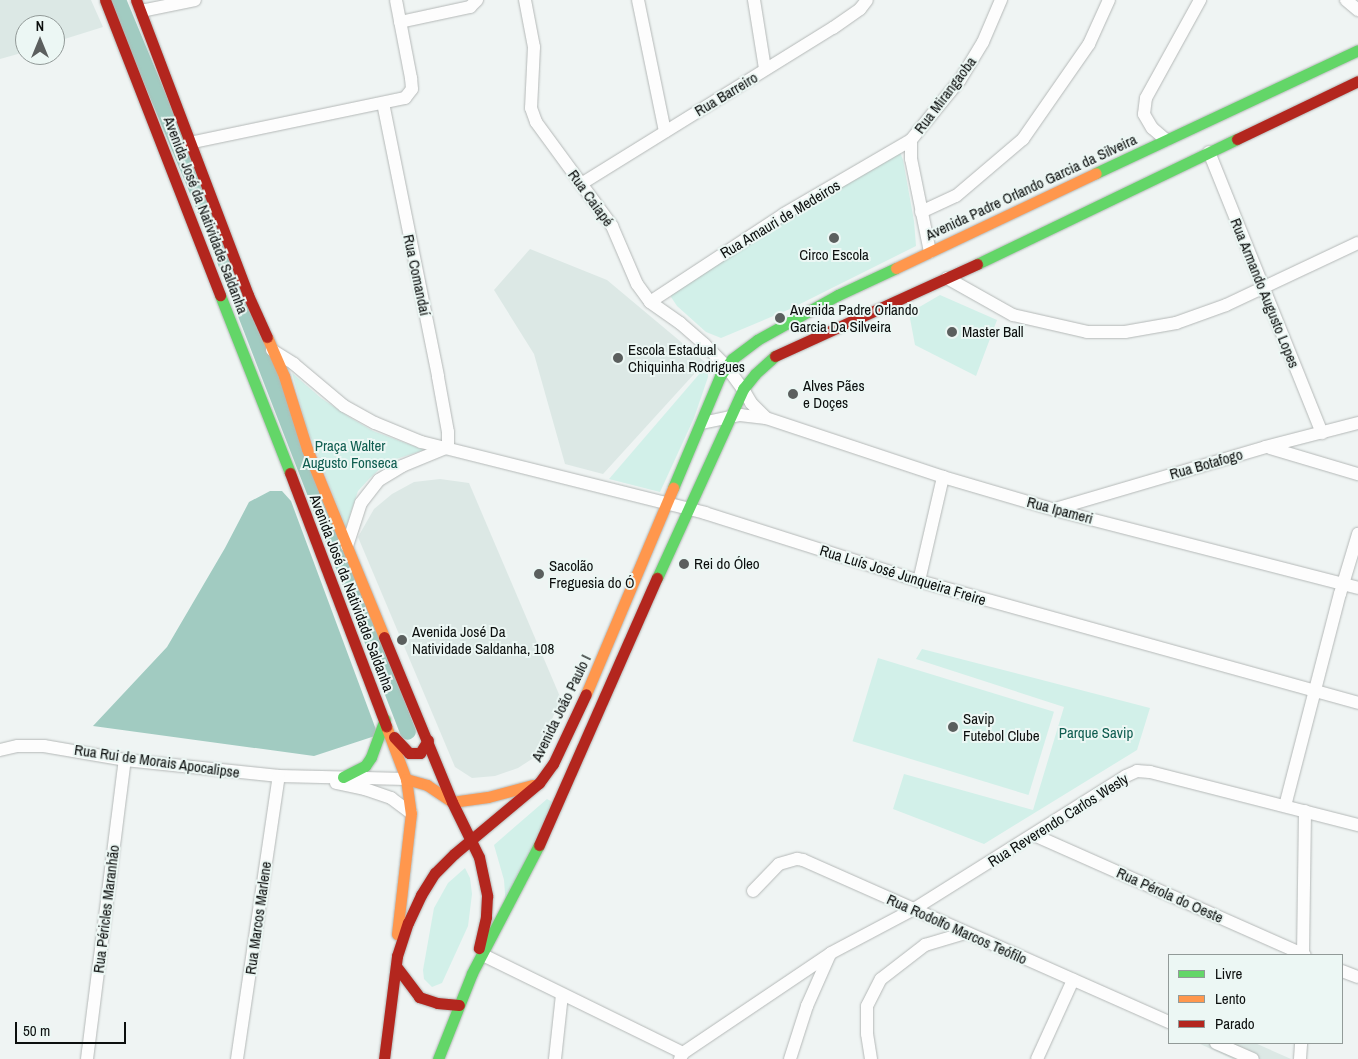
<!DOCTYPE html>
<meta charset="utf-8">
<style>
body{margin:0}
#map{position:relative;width:1358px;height:1059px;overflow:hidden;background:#eff4f3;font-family:"Archivo Narrow",sans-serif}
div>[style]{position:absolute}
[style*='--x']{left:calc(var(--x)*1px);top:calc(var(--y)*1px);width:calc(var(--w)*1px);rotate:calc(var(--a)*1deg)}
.built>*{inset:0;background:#dce8e5}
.green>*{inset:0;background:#d2f0e9;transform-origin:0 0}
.water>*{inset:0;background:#a1cbc1}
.canal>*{height:16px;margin:-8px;padding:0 8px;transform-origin:8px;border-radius:8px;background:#a1cbc1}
.roads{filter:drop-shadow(0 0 1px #b4b8b7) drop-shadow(0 0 1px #b4b8b7)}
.street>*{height:12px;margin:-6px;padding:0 6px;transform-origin:6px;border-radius:6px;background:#fdfdfd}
.fast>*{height:11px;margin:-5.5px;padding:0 5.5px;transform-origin:5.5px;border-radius:5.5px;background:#63d668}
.slow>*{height:11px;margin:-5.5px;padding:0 5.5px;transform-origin:5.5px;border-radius:5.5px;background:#ff974d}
.jam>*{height:11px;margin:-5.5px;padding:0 5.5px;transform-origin:5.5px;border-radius:5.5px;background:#b3261e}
.dots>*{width:14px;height:14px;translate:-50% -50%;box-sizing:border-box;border:2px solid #ecf7f4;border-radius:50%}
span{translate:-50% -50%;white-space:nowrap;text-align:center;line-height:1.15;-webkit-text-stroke:4px #ecf7f4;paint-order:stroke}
.street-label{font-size:15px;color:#0c0f0e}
.poi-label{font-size:15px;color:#0c0f0e}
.left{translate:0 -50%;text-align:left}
.park-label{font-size:15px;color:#0f5d50}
.legend{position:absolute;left:1168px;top:954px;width:175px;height:90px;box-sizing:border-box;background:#ecf7f4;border:1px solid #929a98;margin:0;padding:6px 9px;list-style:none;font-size:15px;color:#0c0f0e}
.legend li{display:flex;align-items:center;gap:10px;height:25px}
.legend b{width:25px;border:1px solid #929a98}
.north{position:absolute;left:15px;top:15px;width:50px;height:50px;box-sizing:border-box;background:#ecf7f4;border:1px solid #929a98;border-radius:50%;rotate:0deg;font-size:14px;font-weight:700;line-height:20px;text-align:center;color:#0c0f0e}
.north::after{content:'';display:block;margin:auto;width:18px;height:22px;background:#5b5f5e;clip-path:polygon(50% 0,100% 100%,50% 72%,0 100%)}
.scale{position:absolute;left:15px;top:1022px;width:111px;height:22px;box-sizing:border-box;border:2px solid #0c0f0e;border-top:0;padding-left:6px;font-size:15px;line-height:18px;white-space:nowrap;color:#0c0f0e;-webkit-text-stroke:4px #ecf7f4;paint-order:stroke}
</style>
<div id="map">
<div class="built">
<i style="clip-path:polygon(0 0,91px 0,103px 27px,55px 42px,55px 25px,25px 25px,25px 52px,0 59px)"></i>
<i style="clip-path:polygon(530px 249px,607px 280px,705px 362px,603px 474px,565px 464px,534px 354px,494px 290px)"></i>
<i style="clip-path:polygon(440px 479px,469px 483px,561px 699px,535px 757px,518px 768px,495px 776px,472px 778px,455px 767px,358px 537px,374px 509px,392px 494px,414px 482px)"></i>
<i style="clip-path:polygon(1198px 1043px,1255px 1043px,1291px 1059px,1233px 1059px)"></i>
</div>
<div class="green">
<i style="clip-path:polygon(900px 152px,903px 160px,914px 221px,916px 246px,790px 309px,721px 338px,706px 332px,677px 306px,671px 297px,672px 289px,678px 280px)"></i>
<i style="clip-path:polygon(940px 295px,997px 320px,976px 376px,915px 345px,909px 313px)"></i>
<i style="clip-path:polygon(707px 365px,708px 377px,694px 418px,660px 492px,609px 479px)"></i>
<i style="clip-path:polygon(292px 373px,321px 398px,349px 417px,373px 431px,424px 450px,387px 462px,369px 479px,358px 491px,346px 527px,306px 425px)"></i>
<i style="clip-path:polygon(922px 649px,1150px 708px,1137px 750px,984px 844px,893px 809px,904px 774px,1033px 810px,1064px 707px,916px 659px)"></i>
<i style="left:878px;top:658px;width:184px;height:87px;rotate:17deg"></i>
<i style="clip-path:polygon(547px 799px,554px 803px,506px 907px,504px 880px,494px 845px)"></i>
<i style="clip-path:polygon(465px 868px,470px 878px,472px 894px,468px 926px,442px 983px,432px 987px,424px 979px,423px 970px,434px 908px,448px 883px)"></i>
</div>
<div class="water">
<i style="clip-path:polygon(270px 491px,282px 491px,291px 501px,378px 735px,314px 756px,93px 726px,167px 647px,225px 548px,249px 502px)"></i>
</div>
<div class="canal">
<i style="--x:118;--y:0;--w:221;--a:67.4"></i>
<i style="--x:203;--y:204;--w:566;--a:68.78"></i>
</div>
<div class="roads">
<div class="street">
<i style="--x:525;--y:0;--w:48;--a:79.2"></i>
<i style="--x:534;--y:47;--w:61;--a:92.8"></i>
<i style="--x:531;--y:108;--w:15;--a:70"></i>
<i style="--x:536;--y:122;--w:129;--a:53.8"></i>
<i style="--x:612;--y:226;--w:63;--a:66.7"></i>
<i style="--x:637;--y:284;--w:22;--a:54"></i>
<i style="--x:650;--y:302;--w:37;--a:35"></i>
<i style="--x:680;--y:323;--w:32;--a:41"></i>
<i style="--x:704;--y:344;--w:31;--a:45"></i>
<i style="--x:726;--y:366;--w:29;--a:54"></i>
<i style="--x:743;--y:389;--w:16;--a:60"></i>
<i style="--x:751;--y:403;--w:21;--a:45"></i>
<i style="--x:638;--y:0;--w:134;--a:78.4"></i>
<i style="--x:754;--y:0;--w:70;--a:80.9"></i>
<i style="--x:1346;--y:0;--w:16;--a:40"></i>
<i style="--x:141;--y:11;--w:55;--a:-11.5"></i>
<i style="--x:400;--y:22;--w:72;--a:-12.1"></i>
<i style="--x:470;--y:7;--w:10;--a:-45"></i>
<i style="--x:383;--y:103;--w:279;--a:78.6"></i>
<i style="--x:438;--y:377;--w:56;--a:79.7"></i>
<i style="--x:448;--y:432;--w:15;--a:90"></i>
<i style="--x:1166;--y:140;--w:18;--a:-139"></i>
<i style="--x:1152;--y:128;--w:16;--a:-120"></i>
<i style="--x:1144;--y:114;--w:16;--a:-83"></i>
<i style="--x:1146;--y:98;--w:112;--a:-61.1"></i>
<i style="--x:189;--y:143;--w:221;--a:-11.8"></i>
<i style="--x:405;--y:98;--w:11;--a:-52"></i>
<i style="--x:412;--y:89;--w:11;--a:-95"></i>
<i style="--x:411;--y:78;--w:79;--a:-100.9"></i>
<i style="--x:1209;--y:152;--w:303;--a:68.1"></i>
<i style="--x:581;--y:184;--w:296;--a:-31.8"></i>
<i style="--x:833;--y:28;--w:33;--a:-35"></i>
<i style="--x:860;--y:9;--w:11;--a:-52"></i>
<i style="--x:921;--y:212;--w:38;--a:-25"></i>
<i style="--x:956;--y:196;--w:88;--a:-40.4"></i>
<i style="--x:1023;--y:139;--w:116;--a:-55.2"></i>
<i style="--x:1089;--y:44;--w:48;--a:-65.6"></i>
<i style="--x:930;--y:252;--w:95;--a:-101.5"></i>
<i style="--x:911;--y:159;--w:19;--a:-90"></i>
<i style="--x:911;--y:140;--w:77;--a:-50.8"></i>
<i style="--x:960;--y:80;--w:44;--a:-58.8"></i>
<i style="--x:983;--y:42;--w:46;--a:-66.8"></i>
<i style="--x:947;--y:278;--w:76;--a:29.3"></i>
<i style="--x:1013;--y:315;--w:76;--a:12.9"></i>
<i style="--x:1087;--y:332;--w:38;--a:0"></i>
<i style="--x:1125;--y:332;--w:52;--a:-10"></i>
<i style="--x:1176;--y:323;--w:53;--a:-19.8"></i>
<i style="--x:1226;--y:305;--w:146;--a:-25.2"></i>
<i style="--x:650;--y:302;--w:160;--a:-33.3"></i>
<i style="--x:784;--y:214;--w:147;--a:-30.2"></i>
<i style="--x:272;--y:350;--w:26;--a:32"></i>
<i style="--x:294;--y:364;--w:65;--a:40"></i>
<i style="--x:344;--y:406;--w:35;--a:29"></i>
<i style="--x:375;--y:423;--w:50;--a:22.4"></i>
<i style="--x:421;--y:442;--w:293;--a:14"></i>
<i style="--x:705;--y:513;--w:225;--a:17.6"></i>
<i style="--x:919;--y:581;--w:456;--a:15.5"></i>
<i style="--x:702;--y:423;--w:39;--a:-12"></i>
<i style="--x:740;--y:415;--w:26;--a:7"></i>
<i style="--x:766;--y:418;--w:187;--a:18.4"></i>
<i style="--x:943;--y:477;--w:117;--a:16.4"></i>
<i style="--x:1055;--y:510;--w:313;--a:14.4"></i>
<i style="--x:1270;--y:448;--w:92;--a:16.5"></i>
<i style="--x:1055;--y:509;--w:219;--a:-16.4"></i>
<i style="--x:1265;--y:447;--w:96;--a:-14.5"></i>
<i style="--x:347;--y:546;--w:45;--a:-72"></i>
<i style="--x:361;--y:503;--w:29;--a:-52"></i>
<i style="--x:379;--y:480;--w:27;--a:-31"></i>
<i style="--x:402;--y:466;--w:50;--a:-22.4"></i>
<i style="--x:919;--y:581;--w:107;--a:-77"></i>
<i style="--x:0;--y:750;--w:18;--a:-13"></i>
<i style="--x:18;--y:746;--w:26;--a:0"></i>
<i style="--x:44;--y:746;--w:82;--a:9.8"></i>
<i style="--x:125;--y:760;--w:155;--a:5.9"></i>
<i style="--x:279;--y:776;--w:127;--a:1.4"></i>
<i style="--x:336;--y:783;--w:30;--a:12"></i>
<i style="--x:365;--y:789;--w:28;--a:19"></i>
<i style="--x:391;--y:798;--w:25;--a:37"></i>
<i style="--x:1285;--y:806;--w:219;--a:-75.5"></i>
<i style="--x:1340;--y:594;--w:63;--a:-73.3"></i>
<i style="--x:1034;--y:835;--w:296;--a:23.9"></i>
<i style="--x:753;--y:891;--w:37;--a:-46"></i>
<i style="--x:779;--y:864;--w:19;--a:-16"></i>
<i style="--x:797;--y:859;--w:6;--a:9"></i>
<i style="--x:803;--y:860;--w:400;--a:23.9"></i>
<i style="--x:483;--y:955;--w:223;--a:26.1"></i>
<i style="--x:1303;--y:955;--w:144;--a:-89.2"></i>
<i style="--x:1342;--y:971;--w:17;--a:21"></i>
<i style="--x:1216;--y:1043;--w:40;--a:23.4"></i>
<i style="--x:87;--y:1059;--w:301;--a:-82.8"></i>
<i style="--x:237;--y:1059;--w:286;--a:-81.6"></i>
<i style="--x:555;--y:1059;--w:64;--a:-83.8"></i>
<i style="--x:680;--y:1059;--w:7;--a:-63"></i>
<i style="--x:683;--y:1053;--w:179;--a:-34"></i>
<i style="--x:831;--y:953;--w:94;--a:-27.9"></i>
<i style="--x:914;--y:909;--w:250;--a:-32.1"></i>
<i style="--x:1126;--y:776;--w:12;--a:-24"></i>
<i style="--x:1137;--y:771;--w:13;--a:4"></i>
<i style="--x:1150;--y:772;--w:215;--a:14.3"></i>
<i style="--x:790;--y:1059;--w:56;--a:-72.2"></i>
<i style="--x:807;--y:1006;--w:57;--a:-66.1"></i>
<i style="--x:871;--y:1059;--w:25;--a:-99"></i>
<i style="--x:867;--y:1034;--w:28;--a:-90"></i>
<i style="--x:867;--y:1006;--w:30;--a:-63"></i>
<i style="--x:881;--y:979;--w:56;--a:-37.7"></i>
<i style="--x:925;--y:945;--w:42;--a:-16.7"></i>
<i style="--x:1037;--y:1059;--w:87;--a:-65.5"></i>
<i style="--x:1300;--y:1059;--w:16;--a:-86"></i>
</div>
<div class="fast">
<i style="--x:1096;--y:173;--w:289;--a:-25.1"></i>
<i style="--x:977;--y:264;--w:288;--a:-25.7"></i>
<i style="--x:220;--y:295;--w:191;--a:68.5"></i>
<i style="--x:673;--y:488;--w:121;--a:-67.2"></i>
<i style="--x:720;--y:376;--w:21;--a:-55"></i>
<i style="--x:732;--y:359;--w:31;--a:-37"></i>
<i style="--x:757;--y:340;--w:93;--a:-29.1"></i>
<i style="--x:838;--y:295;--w:64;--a:-25"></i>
<i style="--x:657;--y:578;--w:208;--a:-65.5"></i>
<i style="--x:743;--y:389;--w:19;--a:-51"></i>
<i style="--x:755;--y:374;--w:27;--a:-42"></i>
<i style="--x:343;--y:777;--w:25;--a:-27"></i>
<i style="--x:365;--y:766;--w:11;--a:-56"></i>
<i style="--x:371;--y:757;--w:40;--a:-69.8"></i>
<i style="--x:438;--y:1059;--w:92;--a:-68.4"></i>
<i style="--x:472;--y:973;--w:144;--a:-62.4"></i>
</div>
<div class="slow">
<i style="--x:896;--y:268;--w:221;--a:-25.4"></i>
<i style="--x:267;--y:337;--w:43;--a:66.4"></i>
<i style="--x:284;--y:376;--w:77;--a:72.5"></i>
<i style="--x:307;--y:449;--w:203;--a:67.7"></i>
<i style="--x:586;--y:694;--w:224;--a:-67.1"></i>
<i style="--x:386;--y:726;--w:57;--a:69.3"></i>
<i style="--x:406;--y:779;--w:34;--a:82"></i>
<i style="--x:411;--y:813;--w:122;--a:96.6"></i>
<i style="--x:406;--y:779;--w:22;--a:16"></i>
<i style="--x:427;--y:785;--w:30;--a:34"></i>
<i style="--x:452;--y:802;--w:36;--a:-8"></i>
<i style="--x:488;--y:797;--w:47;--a:-14.9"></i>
</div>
<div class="jam">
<i style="--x:105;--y:0;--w:317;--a:68.7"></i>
<i style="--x:136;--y:0;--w:316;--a:69.2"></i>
<i style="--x:248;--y:295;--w:46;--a:65.7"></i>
<i style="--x:1237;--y:139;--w:134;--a:-25.6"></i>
<i style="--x:775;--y:356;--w:222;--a:-24.5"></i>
<i style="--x:290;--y:473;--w:271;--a:69.2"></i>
<i style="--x:384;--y:637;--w:178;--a:67.6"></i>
<i style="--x:452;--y:802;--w:61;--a:63.9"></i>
<i style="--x:479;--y:857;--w:40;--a:78"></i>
<i style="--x:487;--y:896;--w:21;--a:93"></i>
<i style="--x:486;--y:917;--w:32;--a:103"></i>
<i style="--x:394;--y:737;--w:22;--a:47"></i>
<i style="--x:409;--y:753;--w:11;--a:0"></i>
<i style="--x:420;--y:753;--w:15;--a:-58"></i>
<i style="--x:539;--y:845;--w:292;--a:-66.2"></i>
<i style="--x:396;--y:966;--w:39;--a:53"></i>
<i style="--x:419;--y:997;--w:19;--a:18"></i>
<i style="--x:437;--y:1003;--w:22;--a:5"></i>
<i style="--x:384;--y:1059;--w:104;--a:-82.8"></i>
<i style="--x:397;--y:956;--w:35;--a:-72"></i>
<i style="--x:408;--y:923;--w:31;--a:-65"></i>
<i style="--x:421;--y:895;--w:26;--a:-58"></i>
<i style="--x:435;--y:873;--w:27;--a:-45"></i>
<i style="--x:454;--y:854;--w:111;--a:-39.9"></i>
<i style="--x:539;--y:783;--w:24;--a:-54"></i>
<i style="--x:553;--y:764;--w:77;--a:-64.8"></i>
</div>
</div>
<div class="dots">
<i style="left:834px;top:238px;background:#5b5f5e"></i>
<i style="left:780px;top:318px;background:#5b5f5e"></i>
<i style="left:952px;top:332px;background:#5b5f5e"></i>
<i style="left:618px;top:358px;background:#5b5f5e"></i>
<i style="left:793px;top:394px;background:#5b5f5e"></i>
<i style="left:684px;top:564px;background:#5b5f5e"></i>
<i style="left:539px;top:574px;background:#5b5f5e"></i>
<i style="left:402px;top:640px;background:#5b5f5e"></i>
<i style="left:953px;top:727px;background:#5b5f5e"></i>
</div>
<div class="street-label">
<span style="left:726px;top:94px;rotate:-31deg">Rua Barreiro</span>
<span style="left:945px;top:95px;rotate:-53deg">Rua Mirangaoba</span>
<span style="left:1031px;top:187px;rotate:-25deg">Avenida Padre Orlando Garcia da Silveira</span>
<span style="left:591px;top:198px;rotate:54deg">Rua Caiapé</span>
<span style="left:206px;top:215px;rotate:69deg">Avenida José da Natividade Saldanha</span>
<span style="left:780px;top:219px;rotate:-31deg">Rua Amauri de Medeiros</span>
<span style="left:417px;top:275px;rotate:78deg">Rua Comandaí</span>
<span style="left:1265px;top:293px;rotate:68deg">Rua Armando Augusto Lopes</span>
<span style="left:1206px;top:464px;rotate:-16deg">Rua Botafogo</span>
<span style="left:1060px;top:510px;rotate:15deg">Rua Ipameri</span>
<span style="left:903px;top:575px;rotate:17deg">Rua Luís José Junqueira Freire</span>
<span style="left:352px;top:593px;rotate:69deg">Avenida José da Natividade Saldanha</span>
<span style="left:561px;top:708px;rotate:-64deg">Avenida João Paulo I</span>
<span style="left:157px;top:761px;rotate:8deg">Rua Rui de Morais Apocalipse</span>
<span style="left:1058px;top:820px;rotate:-32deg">Rua Reverendo Carlos Wesly</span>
<span style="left:1170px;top:895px;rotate:24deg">Rua Pérola do Oeste</span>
<span style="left:106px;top:909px;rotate:-83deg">Rua Péricles Maranhão</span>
<span style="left:258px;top:918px;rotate:-82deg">Rua Marcos Marlene</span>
<span style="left:957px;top:929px;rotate:24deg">Rua Rodolfo Marcos Teófilo</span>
</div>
<div class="poi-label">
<span style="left:834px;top:255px">Circo Escola</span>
<span class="left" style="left:790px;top:318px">Avenida Padre Orlando<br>Garcia Da Silveira</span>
<span class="left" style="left:962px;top:332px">Master Ball</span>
<span class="left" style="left:628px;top:358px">Escola Estadual<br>Chiquinha Rodrigues</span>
<span class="left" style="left:803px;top:394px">Alves Pães<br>e Doçes</span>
<span class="left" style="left:694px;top:564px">Rei do Óleo</span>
<span class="left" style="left:549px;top:574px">Sacolão<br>Freguesia do Ó</span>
<span class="left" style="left:412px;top:640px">Avenida José Da<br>Natividade Saldanha, 108</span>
<span class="left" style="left:963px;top:727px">Savip<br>Futebol Clube</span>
</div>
<div class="park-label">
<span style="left:350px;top:454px">Praça Walter<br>Augusto Fonseca</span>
<span style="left:1096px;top:733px">Parque Savip</span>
</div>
<ul class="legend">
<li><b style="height:6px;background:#63d668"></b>Livre</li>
<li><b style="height:6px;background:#ff974d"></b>Lento</li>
<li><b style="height:6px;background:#b3261e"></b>Parado</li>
</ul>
<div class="north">N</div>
<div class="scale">50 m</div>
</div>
